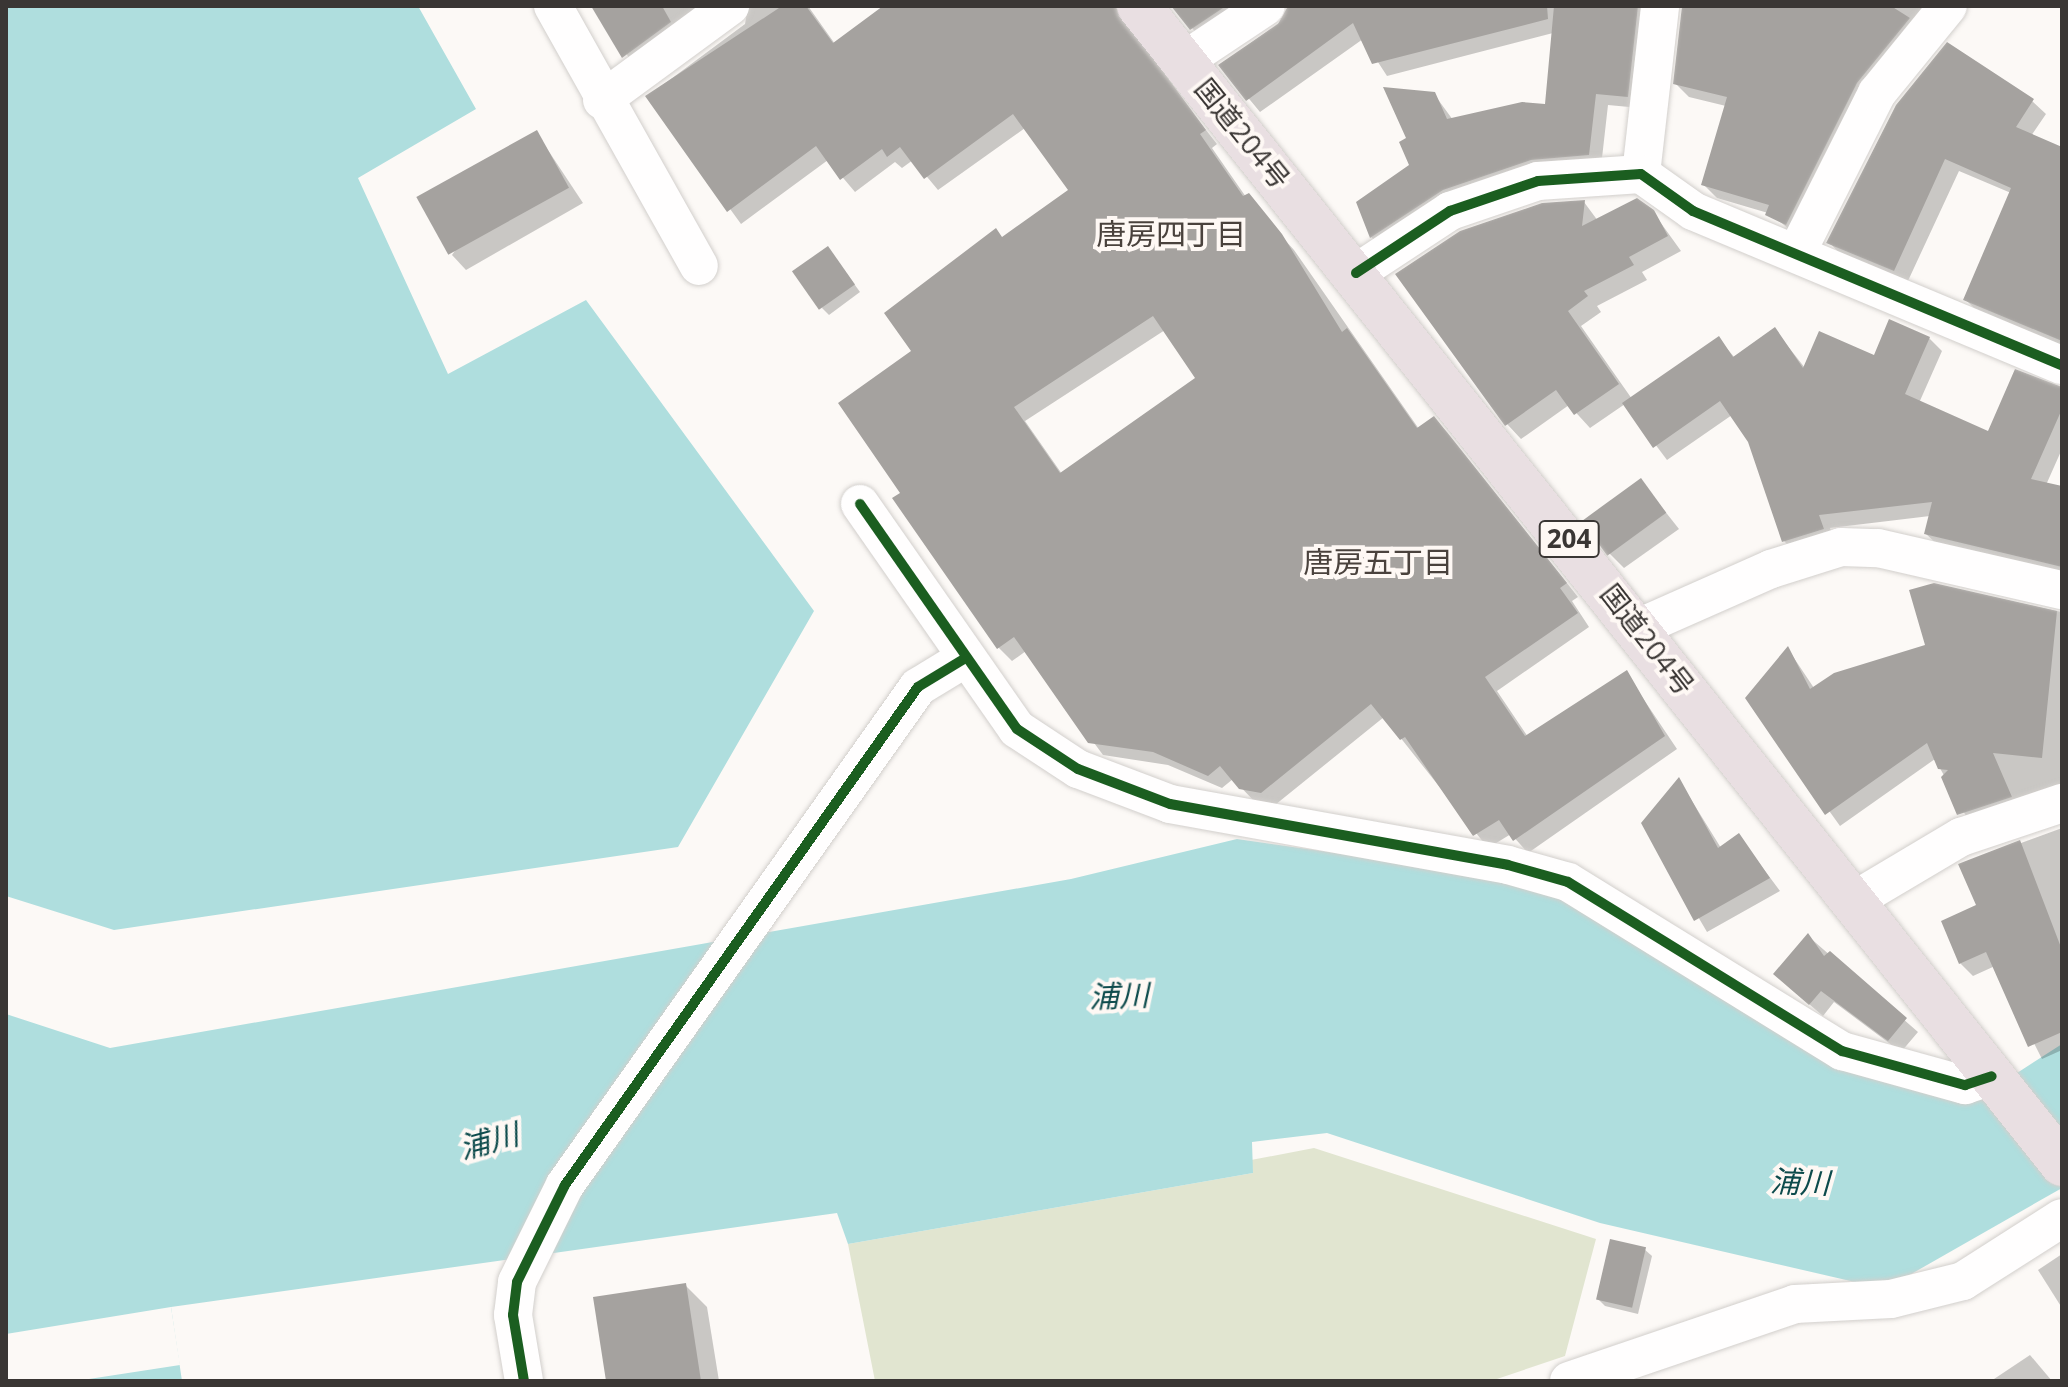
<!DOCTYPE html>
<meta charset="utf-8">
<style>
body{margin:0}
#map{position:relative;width:2068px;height:1387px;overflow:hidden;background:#fcf9f6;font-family:"Open Sans","Noto Sans JP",sans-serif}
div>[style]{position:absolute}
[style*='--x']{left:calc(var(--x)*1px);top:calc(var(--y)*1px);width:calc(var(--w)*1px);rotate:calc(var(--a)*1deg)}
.green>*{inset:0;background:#e1e5d0}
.water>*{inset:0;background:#afdede}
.pier>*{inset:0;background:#fcf9f6}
.shadow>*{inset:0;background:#0003}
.building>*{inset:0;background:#a5a29f;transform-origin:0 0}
.roads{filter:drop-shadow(0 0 2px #d2cfcc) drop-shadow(0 0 2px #d2cfcc)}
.street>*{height:38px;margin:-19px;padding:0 19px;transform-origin:19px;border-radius:19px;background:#fffefe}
.highway>*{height:44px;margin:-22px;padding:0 22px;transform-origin:22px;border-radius:22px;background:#e9dfe2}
.cycleway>*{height:10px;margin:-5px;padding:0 5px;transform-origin:5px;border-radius:5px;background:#1b5e20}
span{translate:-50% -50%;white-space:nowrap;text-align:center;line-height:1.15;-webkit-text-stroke:8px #fef8f4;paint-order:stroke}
.shield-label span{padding:2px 6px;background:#fef8f4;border:2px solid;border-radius:6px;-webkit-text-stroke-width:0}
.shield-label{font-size:26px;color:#3a3634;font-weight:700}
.street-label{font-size:28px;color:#3a3634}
.neighbourhood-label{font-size:30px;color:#4a423d}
.water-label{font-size:30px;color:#0d4b4c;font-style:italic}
.frame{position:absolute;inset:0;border:8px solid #3a3634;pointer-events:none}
</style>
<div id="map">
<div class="green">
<i style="clip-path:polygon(1314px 1148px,1596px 1239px,1565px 1356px,1491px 1381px,875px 1381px,848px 1244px,1253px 1173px,1251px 1160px)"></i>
</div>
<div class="water">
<i style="clip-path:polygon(6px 6px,418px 6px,476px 109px,358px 178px,448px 374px,586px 300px,814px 611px,678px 847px,114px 930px,6px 896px)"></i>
<i style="clip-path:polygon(1237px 839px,1562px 885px,1833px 1056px,2017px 1073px,2062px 1044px,2062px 1188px,1885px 1289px,1600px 1223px,1327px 1133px,1252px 1142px,1253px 1173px,848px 1244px,837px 1213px,171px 1307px,182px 1381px,6px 1381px,6px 1014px,110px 1048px,1071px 879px)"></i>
</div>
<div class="pier">
<i style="clip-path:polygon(171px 1307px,180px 1365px,76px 1381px,6px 1381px,6px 1334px)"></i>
</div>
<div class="shadow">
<i style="clip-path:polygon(595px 6px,724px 6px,637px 70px)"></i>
<i style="clip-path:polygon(evenodd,748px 6px,808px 6px,835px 44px,886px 6px,1091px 6px,1143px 50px,1217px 144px,1212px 148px,1246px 197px,1294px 250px,1419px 429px,1434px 419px,1447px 432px,1578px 597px,1572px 601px,1589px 627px,1497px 691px,1528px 737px,1626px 673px,1677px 749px,1528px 853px,1511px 834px,1488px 848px,1384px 717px,1275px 805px,1254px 801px,1233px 779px,1222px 788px,1168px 765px,1103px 755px,1026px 651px,1012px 661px,999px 648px,903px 493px,913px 352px,1003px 238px,1071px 191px,1025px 128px,938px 190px,913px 160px,902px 168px,895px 162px,855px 192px,828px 160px,741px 224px,648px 96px,745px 24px,748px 6px,1165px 330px,1198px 379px,1062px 474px,1025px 421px,1165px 330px)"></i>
<i style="clip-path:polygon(1174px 6px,1253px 6px,1202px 40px)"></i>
<i style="clip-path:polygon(1302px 6px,1650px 6px,1640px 108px,1608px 105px,1601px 167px,1384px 249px,1371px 237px,1412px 166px,1409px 139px,1434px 94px,1453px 120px,1547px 106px,1553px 33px,1387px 76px,1363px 39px,1260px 112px,1221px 65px)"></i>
<i style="clip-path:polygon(1791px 6px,1945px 6px,1800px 237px,1768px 213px,1717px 198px,1703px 184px,1726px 106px,1689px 97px,1675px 83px)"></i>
<i style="clip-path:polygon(2032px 101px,2046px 114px,2031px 136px,2062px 150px,2062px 347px,1979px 313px,1965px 299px,2011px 193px,1959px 171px,1907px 283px,1842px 256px,1829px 242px,1897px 106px)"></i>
<i style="clip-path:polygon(536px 132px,583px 203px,466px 270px,452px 255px)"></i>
<i style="clip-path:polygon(1584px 202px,1598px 221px,1653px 212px,1681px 251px,1642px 272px,1647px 280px,1597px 306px,1601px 312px,1581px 326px,1632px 399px,1718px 338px,1735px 358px,1775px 330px,1805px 368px,1875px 357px,1929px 338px,1942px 351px,1919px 403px,1989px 434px,2062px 390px,2062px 449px,2046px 485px,2062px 488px,2062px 579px,1939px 546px,1926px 534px,1930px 516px,1830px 528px,1835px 542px,1797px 554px,1784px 541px,1749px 441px,1732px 415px,1667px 460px,1625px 404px,1590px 428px,1569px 405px,1521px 439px,1507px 424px)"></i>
<i style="clip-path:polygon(834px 256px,860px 292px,829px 315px,822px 308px)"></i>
<i style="clip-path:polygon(1641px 481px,1679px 529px,1624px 568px,1609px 553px)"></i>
<i style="clip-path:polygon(1934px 585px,2062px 612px,2062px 796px,1972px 827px,1935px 759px,1840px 826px,1748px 698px,1788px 649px,1814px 688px,1928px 647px)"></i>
<i style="clip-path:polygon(1679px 780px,1721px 848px,1739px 836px,1780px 891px,1707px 932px,1643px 823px)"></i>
<i style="clip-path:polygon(2062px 828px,2062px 1050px,2042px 1059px,1995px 966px,1973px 976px,1960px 963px,1979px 906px,1961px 865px)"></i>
<i style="clip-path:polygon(1808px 936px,1918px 1032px,1901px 1052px,1834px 1002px,1823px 1016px,1788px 986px)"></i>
<i style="clip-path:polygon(1644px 1249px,1652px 1256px,1638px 1314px,1605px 1306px,1598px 1299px)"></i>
<i style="clip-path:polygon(2062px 1254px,2062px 1308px,2038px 1270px)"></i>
<i style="clip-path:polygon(685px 1285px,707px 1307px,719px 1381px,607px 1381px)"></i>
<i style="clip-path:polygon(2030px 1355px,2052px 1381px,1991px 1381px)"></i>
</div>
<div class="building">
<i style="clip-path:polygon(591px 6px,662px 6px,671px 22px,622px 58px)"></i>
<i style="clip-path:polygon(evenodd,782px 6px,806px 6px,833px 43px,883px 6px,1115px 6px,1206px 130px,1200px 134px,1243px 196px,1249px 193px,1282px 234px,1342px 332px,1347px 328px,1417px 428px,1434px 416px,1567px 583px,1560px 588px,1578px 613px,1485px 677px,1525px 736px,1627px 670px,1665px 736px,1513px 841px,1499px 820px,1473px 836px,1405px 737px,1400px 740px,1371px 704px,1261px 793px,1239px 789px,1220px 766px,1208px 776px,1153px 752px,1088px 743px,1014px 637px,997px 649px,892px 498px,900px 493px,838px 403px,911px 351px,884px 313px,996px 228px,1002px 237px,1068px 190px,1013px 114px,924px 179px,900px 147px,887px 157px,882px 149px,840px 180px,816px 146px,727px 212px,645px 96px,782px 6px,1153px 316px,1195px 378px,1060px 473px,1014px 407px,1153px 316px)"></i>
<i style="clip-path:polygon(1171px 6px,1226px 6px,1190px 30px)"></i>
<i style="clip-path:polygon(1288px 6px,1547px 6px,1548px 19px,1372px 64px,1353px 23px,1246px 101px,1218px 65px,1278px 24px)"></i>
<i style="clip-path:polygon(1554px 6px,1638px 6px,1628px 97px,1596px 94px,1589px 155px,1531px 160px,1443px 190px,1370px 238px,1356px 202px,1409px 165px,1399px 142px,1406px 138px,1383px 87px,1435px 92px,1447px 119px,1522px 102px,1545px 104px)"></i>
<i style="clip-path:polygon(1682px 6px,1891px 6px,1910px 18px,1857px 83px,1786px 225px,1765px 215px,1769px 205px,1701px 185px,1727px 97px,1673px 84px)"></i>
<i style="clip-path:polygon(1947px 42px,2034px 99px,2016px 127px,2062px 147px,2062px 341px,1963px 300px,2011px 188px,1945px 159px,1894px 271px,1826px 243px,1896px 105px)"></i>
<i style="left:537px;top:130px;width:66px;height:138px;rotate:61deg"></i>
<i style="clip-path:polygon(1637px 198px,1654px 210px,1668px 236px,1629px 257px,1634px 265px,1584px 291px,1588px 296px,1568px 311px,1619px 384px,1574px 415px,1556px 390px,1505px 426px,1395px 274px,1460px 231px,1542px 203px,1585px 200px,1582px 226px)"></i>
<i style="left:828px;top:246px;width:47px;height:44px;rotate:55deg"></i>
<i style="clip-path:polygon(1889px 319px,1930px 337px,1905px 394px,1988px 431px,2015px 369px,2062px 387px,2062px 409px,2031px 479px,2062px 486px,2062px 567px,1924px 534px,1932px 502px,1819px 515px,1824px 529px,1782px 542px,1748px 442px,1720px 401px,1653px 448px,1622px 403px,1719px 336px,1733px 357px,1775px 327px,1803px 368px,1819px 331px,1874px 355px)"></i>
<i style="left:1641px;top:478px;width:43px;height:73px;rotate:54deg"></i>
<i style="clip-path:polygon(1934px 583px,2057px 611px,2042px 758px,1993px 753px,2012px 797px,1957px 815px,1941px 777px,1948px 770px,1938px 769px,1927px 743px,1825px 815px,1745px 698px,1788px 646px,1810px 689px,1834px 673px,1925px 645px,1909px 590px)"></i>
<i style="clip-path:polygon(1679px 777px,1718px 848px,1739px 833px,1770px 878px,1694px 921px,1641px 823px)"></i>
<i style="clip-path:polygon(2020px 840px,2062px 950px,2062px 1032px,2028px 1047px,1986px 952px,1959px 964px,1941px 921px,1976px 905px,1958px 864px)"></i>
<i style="clip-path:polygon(1808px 933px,1824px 956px,1830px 951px,1907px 1018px,1888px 1041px,1821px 991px,1809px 1005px,1773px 974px)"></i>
<i style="left:1610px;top:1239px;width:37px;height:62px;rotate:13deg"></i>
<i style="clip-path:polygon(686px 1283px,701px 1381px,606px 1381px,593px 1297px)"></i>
</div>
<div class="roads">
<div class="street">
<i style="--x:553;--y:6;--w:298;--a:60.7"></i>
<i style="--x:1185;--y:60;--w:97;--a:-33.7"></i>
<i style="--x:602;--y:100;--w:159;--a:-36.3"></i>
<i style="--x:1641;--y:174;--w:169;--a:-83.5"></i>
<i style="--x:1797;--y:252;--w:178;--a:-63.3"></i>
<i style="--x:1877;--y:93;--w:112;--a:-50.8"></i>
<i style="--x:1356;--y:273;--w:113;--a:-33.4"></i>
<i style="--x:1450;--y:211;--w:93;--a:-18.8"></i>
<i style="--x:1538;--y:181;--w:103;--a:-3.9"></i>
<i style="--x:1641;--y:174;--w:64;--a:35.4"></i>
<i style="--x:1693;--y:211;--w:400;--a:22.7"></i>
<i style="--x:860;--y:504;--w:274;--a:55.1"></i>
<i style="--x:1017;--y:729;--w:73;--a:33.3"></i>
<i style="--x:1078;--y:769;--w:98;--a:20.8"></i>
<i style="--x:1170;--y:804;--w:343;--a:10.2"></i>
<i style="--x:1508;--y:865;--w:62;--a:15.8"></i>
<i style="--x:1568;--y:882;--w:322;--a:31.7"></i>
<i style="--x:1842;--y:1051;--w:128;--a:15.5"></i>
<i style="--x:1965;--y:1085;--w:28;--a:-18"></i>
<i style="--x:1640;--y:627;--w:143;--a:-23.9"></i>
<i style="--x:1771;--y:569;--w:73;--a:-17.4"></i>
<i style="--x:1841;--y:547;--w:37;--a:2"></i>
<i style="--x:1878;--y:548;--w:189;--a:12.9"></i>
<i style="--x:1853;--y:901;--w:126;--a:-30.7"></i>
<i style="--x:1961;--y:837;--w:107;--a:-18.6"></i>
<i style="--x:524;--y:1381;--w:67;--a:-99.5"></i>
<i style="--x:513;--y:1315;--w:33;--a:-83"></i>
<i style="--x:517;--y:1282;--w:108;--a:-63.7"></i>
<i style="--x:565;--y:1185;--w:610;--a:-54.67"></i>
<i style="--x:918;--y:687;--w:54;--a:-31.3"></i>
<i style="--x:1569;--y:1381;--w:239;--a:-18.8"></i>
<i style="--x:1795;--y:1304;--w:96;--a:-3"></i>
<i style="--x:1891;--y:1299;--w:74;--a:-14"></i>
<i style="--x:1963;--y:1281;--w:117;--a:-32.5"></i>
</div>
<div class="highway">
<i style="--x:1139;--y:6;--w:1481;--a:51.44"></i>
</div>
</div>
<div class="cycleway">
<i style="--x:1356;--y:273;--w:113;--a:-33.4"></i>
<i style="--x:1450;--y:211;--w:93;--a:-18.8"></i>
<i style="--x:1538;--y:181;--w:103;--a:-3.9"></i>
<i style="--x:1641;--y:174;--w:64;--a:35.4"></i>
<i style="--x:1693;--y:211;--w:400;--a:22.7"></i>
<i style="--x:860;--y:504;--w:274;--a:55.1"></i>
<i style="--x:1017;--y:729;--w:73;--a:33.3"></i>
<i style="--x:1078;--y:769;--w:98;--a:20.8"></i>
<i style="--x:1170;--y:804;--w:343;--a:10.2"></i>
<i style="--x:1508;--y:865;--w:62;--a:15.8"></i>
<i style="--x:1568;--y:882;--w:322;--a:31.7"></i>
<i style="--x:1842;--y:1051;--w:128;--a:15.5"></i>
<i style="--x:1965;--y:1085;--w:28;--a:-18"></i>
<i style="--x:524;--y:1381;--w:67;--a:-99.5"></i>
<i style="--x:513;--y:1315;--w:33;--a:-83"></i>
<i style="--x:517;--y:1282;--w:108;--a:-63.7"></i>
<i style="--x:565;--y:1185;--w:610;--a:-54.67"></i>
<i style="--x:918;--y:687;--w:54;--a:-31.3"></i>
</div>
<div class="shield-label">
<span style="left:1569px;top:539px">204</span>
</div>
<div class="street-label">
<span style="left:1243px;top:133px;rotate:51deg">国道204号</span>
<span style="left:1648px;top:639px;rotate:52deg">国道204号</span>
</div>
<div class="neighbourhood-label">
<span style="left:1171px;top:234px">唐房四丁目</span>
<span style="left:1378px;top:562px">唐房五丁目</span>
</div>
<div class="water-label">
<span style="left:1119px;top:996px;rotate:-2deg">浦川</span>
<span style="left:489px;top:1141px;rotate:-15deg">浦川</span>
<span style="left:1800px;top:1182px;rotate:2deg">浦川</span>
</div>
<div class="frame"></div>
</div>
